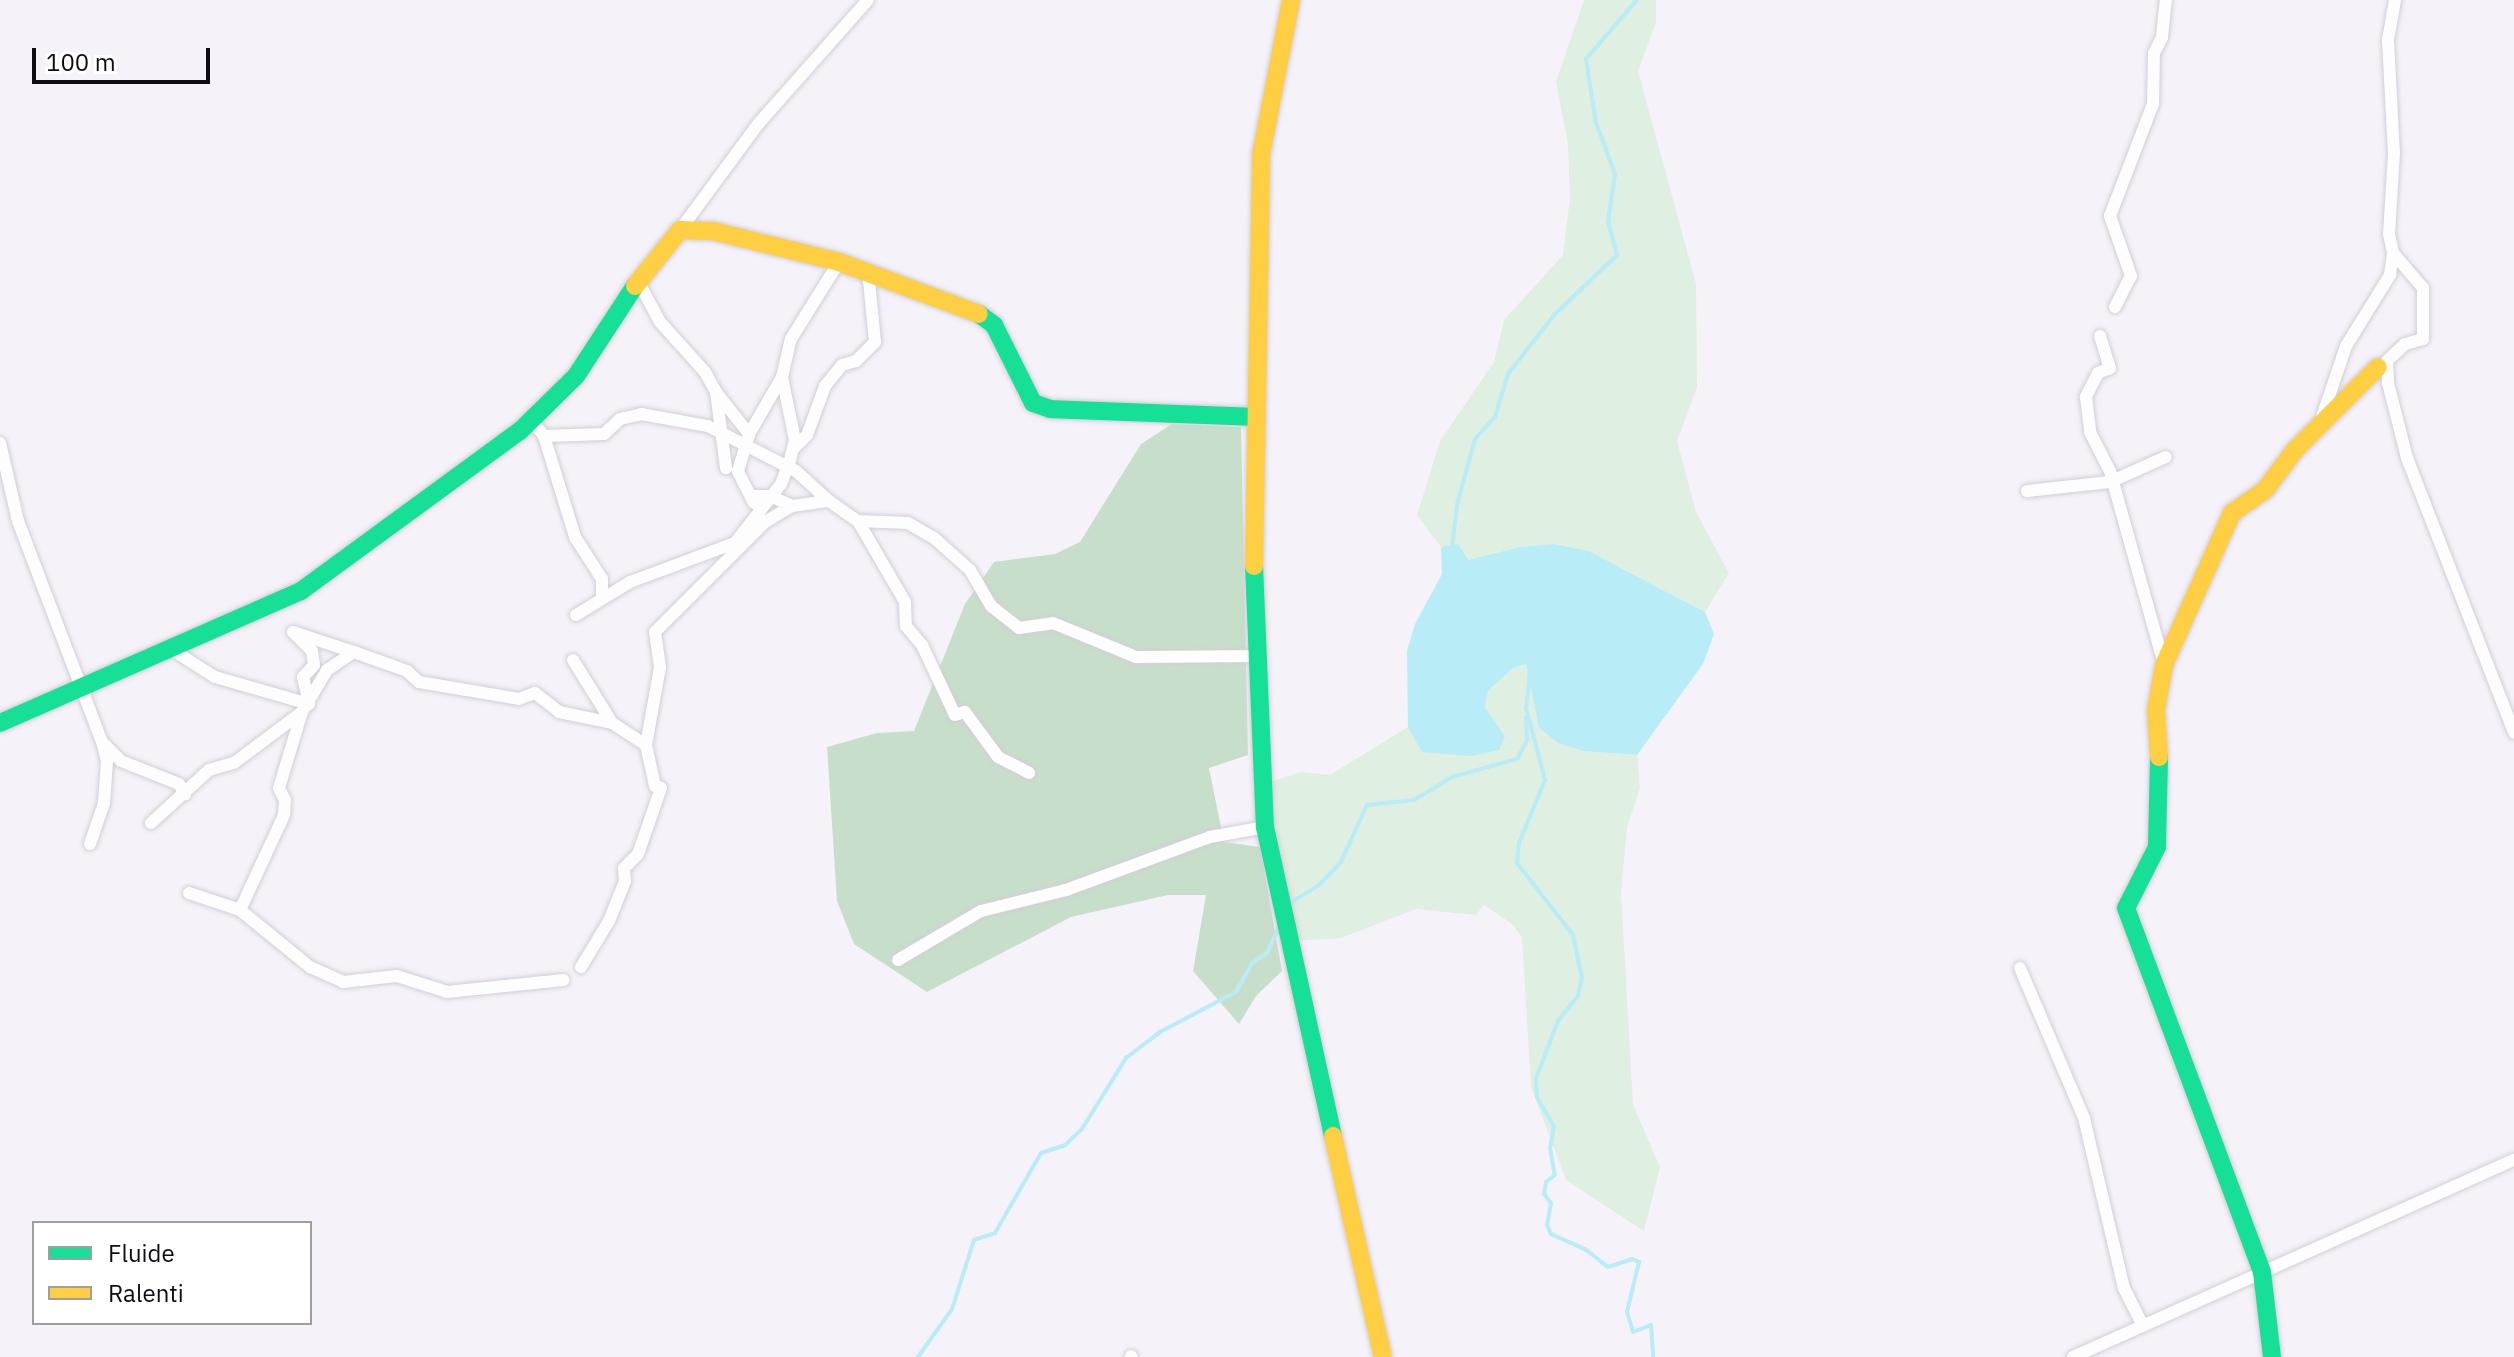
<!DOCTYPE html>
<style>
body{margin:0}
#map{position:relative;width:2514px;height:1357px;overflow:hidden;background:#f6f2f9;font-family:"IBM Plex Sans",sans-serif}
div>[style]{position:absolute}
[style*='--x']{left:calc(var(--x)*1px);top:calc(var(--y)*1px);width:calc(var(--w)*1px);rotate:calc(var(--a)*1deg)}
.green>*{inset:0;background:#dfefe1}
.forest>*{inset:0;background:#c7dfca}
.water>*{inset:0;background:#b8ecf6}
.stream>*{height:4px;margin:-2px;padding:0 2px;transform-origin:2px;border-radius:2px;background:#b8ecf6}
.roads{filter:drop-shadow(0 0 2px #d2ced5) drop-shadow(0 0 2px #d2ced5)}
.street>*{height:12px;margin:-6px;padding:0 6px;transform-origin:6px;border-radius:6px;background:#fefdfe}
.fast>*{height:18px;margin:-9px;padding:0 9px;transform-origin:9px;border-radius:9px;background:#16e098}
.slow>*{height:18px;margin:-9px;padding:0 9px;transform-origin:9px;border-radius:9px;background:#ffcf43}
span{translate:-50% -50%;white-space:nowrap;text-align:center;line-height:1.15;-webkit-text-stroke:8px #fff;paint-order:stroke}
.legend{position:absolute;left:32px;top:1221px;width:280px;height:104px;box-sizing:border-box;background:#fff;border:2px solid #9f9ea1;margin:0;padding:10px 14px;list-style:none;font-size:24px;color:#100c13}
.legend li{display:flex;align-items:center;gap:16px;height:40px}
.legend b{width:40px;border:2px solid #9f9ea1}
.scale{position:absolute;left:32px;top:48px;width:178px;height:36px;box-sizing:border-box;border:4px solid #100c13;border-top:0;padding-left:10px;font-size:24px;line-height:28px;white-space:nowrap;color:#100c13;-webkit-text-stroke:6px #fff;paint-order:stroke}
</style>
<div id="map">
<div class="green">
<i style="clip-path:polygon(1584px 0,1656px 0,1656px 22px,1638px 71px,1696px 284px,1697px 387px,1677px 441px,1696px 512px,1729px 573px,1705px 612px,1621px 568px,1553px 544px,1467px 560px,1457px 545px,1441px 547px,1417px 515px,1440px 441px,1494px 362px,1504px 320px,1563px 255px,1570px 197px,1568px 144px,1556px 82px)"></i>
<i style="clip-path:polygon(1527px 664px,1539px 728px,1558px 743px,1583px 751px,1637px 755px,1640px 788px,1627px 827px,1621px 892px,1633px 1105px,1660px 1167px,1644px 1231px,1566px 1180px,1531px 1087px,1522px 937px,1511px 923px,1484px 905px,1476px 915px,1416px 909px,1341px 938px,1294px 941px,1267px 783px,1301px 772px,1330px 775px,1408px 727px,1423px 752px,1505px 736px,1485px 707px,1488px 691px,1513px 668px)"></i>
</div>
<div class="forest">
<i style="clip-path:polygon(1172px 424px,1241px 427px,1248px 755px,1209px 768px,1224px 842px,1260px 847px,1282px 971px,1256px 996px,1239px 1024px,1193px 971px,1206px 895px,1168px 895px,1071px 917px,927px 992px,854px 944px,837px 901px,827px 747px,877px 733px,914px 731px,965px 604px,994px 562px,1055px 554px,1080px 542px,1141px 444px)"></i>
</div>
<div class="water">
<i style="clip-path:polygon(1458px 544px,1468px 560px,1521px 547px,1553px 544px,1588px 551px,1705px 612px,1714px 634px,1703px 664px,1637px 755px,1583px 751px,1558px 743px,1539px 728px,1526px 664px,1513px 668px,1488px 691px,1485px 707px,1505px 736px,1499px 750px,1472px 756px,1422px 752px,1408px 727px,1407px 651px,1415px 624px,1442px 574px,1441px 547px)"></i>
</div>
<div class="stream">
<i style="--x:1452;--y:547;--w:42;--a:-83.2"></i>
<i style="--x:1457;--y:505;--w:68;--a:-74.7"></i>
<i style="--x:1475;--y:439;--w:30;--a:-48"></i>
<i style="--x:1495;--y:417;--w:45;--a:-73.2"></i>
<i style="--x:1508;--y:374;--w:76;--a:-51.9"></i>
<i style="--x:1555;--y:314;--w:86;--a:-43.6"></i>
<i style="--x:1617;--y:255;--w:34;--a:-105"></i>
<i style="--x:1608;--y:222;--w:49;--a:-81.7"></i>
<i style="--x:1615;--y:174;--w:54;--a:-110.4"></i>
<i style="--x:1596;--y:123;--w:65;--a:-98.9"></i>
<i style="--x:1586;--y:59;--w:78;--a:-49.2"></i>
<i style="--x:1530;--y:671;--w:37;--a:96"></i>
<i style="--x:1526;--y:708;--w:74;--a:75.2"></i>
<i style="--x:1545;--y:780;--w:68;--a:112.4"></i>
<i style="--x:1519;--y:843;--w:20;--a:96"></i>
<i style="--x:1517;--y:863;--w:91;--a:52.1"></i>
<i style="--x:1573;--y:935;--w:44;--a:78.2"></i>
<i style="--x:1582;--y:978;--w:18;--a:103"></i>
<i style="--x:1578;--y:996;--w:32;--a:129"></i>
<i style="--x:1558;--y:1021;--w:61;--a:111.1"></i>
<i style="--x:1536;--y:1078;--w:19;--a:87"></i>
<i style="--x:1537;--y:1097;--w:34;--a:60"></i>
<i style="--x:1554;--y:1126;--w:22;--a:100"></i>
<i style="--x:1550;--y:1148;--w:27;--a:80"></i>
<i style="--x:1555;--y:1175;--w:11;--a:142"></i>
<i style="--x:1546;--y:1182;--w:12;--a:99"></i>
<i style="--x:1544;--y:1194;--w:11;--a:52"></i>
<i style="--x:1551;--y:1203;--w:22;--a:100"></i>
<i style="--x:1547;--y:1225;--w:10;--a:66"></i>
<i style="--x:1551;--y:1234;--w:37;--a:24"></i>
<i style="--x:1585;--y:1249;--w:29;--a:38"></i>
<i style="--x:1608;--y:1267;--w:25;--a:-18"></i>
<i style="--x:1632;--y:1259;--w:8;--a:23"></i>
<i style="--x:1639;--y:1262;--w:51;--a:103.5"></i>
<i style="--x:1627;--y:1312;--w:21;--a:73"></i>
<i style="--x:1633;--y:1332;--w:19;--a:-21"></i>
<i style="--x:1651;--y:1325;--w:32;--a:86"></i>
<i style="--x:1287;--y:905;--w:38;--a:-32"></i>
<i style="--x:1319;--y:885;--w:32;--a:-46"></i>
<i style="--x:1341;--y:862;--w:63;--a:-65.5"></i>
<i style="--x:1367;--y:805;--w:47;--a:-6.1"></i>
<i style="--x:1414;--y:800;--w:44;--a:-31.2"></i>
<i style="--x:1452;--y:777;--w:67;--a:-15.5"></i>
<i style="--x:1517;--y:759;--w:21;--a:-62"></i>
<i style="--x:1527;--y:740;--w:22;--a:-93"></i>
<i style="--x:918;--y:1357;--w:59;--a:-54.7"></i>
<i style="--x:952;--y:1309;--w:72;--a:-72.3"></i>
<i style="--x:974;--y:1240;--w:22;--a:-18"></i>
<i style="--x:995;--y:1233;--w:92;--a:-60.1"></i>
<i style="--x:1041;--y:1153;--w:25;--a:-18"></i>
<i style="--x:1065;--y:1145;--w:23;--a:-43"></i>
<i style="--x:1082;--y:1129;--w:84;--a:-58.2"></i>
<i style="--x:1126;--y:1058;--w:43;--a:-37.4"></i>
<i style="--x:1160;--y:1032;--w:86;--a:-27.8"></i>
<i style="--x:1236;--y:992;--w:33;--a:-61"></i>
<i style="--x:1252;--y:963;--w:18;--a:-34"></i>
<i style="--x:1267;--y:953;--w:26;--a:-65"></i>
</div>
<div class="roads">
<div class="street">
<i style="--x:2395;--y:0;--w:41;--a:99.9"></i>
<i style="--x:2388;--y:40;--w:113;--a:87"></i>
<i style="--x:2394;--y:153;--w:81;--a:93.5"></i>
<i style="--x:2389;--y:234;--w:19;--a:78"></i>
<i style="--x:2393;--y:253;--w:46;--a:49.4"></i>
<i style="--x:2423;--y:288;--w:51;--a:90"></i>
<i style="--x:2423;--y:339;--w:19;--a:164"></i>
<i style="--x:2405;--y:344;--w:25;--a:137"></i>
<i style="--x:2387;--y:361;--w:22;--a:87"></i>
<i style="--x:2388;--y:383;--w:77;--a:75.8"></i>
<i style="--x:2407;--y:458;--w:295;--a:68.7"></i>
<i style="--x:680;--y:230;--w:133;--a:-53.6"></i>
<i style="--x:759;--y:123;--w:164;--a:-48.5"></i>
<i style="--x:638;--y:281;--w:47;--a:61.8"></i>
<i style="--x:660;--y:322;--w:67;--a:48"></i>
<i style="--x:705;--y:372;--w:23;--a:61"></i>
<i style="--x:716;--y:392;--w:77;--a:82.5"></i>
<i style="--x:2115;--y:307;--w:35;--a:-63"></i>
<i style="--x:2131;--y:276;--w:64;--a:-109.3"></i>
<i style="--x:2110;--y:216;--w:120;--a:-69"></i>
<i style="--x:2153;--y:104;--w:51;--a:-88.9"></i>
<i style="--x:2154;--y:53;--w:18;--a:-63"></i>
<i style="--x:2162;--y:37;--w:37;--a:-84"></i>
<i style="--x:2100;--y:336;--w:34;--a:73"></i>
<i style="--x:2110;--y:368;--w:13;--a:157"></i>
<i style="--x:2098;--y:373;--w:27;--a:117"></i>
<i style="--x:2086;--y:397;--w:35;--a:83"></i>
<i style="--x:2090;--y:432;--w:44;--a:62.9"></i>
<i style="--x:2110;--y:471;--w:201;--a:74.4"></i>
<i style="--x:716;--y:392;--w:53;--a:51.8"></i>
<i style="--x:531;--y:420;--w:21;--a:51"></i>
<i style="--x:544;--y:436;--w:60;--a:-1.9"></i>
<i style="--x:604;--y:434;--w:22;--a:-43"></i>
<i style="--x:620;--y:419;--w:22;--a:-13"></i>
<i style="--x:641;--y:414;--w:68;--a:10.2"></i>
<i style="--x:708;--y:426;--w:99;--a:27.1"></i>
<i style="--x:796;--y:471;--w:45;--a:42.3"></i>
<i style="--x:2321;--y:420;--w:78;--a:-71.3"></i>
<i style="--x:2346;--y:346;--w:84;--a:-58.2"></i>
<i style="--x:2390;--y:275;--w:22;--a:-82"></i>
<i style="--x:544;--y:436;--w:106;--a:72.9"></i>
<i style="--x:575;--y:537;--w:50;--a:57.3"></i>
<i style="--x:602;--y:579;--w:17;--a:90"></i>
<i style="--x:0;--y:443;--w:80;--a:77"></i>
<i style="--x:18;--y:521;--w:236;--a:69.2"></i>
<i style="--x:102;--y:742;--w:27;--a:45"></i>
<i style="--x:121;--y:761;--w:62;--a:21.6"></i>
<i style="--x:179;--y:784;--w:12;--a:59"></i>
<i style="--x:793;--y:449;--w:20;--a:-45"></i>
<i style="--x:807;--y:435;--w:52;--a:-69.8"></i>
<i style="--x:825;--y:386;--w:27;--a:-51"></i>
<i style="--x:842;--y:365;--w:15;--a:-16"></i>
<i style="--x:856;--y:361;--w:27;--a:-45"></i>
<i style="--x:875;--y:342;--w:71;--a:-95.6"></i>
<i style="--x:2027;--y:491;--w:83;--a:-6.2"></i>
<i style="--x:2110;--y:482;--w:61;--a:-24.1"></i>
<i style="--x:751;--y:496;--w:19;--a:0"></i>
<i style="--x:770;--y:496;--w:24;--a:24"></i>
<i style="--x:792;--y:506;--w:37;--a:-8"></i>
<i style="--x:829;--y:501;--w:35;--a:35"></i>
<i style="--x:858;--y:521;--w:94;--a:59.9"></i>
<i style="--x:905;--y:602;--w:24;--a:88"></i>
<i style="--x:906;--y:626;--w:25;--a:50"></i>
<i style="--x:922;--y:645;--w:77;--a:64.8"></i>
<i style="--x:955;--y:715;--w:10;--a:-17"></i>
<i style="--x:965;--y:712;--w:56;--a:53.7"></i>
<i style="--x:998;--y:757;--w:35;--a:27"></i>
<i style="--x:754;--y:503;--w:36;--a:-117"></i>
<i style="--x:738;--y:471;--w:39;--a:-73"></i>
<i style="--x:749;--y:434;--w:66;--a:-59.9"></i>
<i style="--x:782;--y:377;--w:39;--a:-77"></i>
<i style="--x:791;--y:339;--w:91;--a:-58.1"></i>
<i style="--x:858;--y:521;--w:50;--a:2.3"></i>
<i style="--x:908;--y:523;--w:30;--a:30"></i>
<i style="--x:934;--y:538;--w:48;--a:41.6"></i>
<i style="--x:970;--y:570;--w:42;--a:59.7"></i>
<i style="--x:991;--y:606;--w:36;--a:38"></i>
<i style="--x:1019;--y:628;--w:34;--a:-8"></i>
<i style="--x:1053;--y:623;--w:90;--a:22.3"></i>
<i style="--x:1136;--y:657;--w:123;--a:-0.5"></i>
<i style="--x:576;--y:615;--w:63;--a:-31.4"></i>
<i style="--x:630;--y:582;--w:112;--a:-20.4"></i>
<i style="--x:735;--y:543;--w:75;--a:-52.1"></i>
<i style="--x:781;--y:484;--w:26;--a:-69"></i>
<i style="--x:790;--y:460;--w:21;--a:-76"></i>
<i style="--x:795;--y:440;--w:64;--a:-101.7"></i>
<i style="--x:171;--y:649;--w:52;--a:32.5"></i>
<i style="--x:215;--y:677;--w:98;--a:16"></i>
<i style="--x:573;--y:660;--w:74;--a:58.2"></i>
<i style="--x:612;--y:723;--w:40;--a:32.9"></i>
<i style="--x:646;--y:745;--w:42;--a:77.6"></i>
<i style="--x:655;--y:786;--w:6;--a:18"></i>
<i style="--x:661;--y:788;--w:70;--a:109.2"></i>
<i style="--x:638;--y:854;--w:20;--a:135"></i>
<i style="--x:624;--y:868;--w:13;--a:86"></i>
<i style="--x:625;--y:881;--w:43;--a:111.8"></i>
<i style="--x:609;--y:921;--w:54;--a:121.3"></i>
<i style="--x:309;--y:703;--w:27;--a:-103"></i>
<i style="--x:303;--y:677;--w:16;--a:-47"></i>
<i style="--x:314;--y:665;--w:14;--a:-98"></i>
<i style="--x:312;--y:651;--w:27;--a:-135"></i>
<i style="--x:293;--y:632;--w:64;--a:18.2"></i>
<i style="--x:646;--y:745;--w:79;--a:-79.8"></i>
<i style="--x:660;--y:667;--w:35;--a:-98"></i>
<i style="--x:655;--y:632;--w:156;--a:-45"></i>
<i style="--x:765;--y:522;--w:31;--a:-31"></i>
<i style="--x:151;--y:823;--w:79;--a:-42.4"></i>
<i style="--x:209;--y:770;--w:26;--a:-16"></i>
<i style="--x:234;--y:763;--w:85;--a:-36.9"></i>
<i style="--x:302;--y:712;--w:49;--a:-59.2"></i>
<i style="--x:327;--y:670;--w:32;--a:-34"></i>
<i style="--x:354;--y:652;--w:56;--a:19.7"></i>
<i style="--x:407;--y:671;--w:16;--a:43"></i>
<i style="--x:419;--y:682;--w:101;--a:9.6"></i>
<i style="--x:519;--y:699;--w:17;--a:-21"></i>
<i style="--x:535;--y:693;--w:31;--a:38"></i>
<i style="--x:559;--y:712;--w:54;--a:11.7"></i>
<i style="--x:90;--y:844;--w:43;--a:-71.1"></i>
<i style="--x:104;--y:803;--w:42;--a:-85.9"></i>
<i style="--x:107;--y:761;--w:16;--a:-104"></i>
<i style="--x:189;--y:893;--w:54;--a:18.4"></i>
<i style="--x:240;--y:910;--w:90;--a:39.2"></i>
<i style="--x:310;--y:967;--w:36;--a:24"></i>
<i style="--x:343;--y:982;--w:54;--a:-6.3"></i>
<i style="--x:397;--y:976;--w:52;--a:17.7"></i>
<i style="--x:447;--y:992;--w:117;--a:-5.9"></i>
<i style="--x:240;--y:910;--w:105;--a:-65.1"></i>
<i style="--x:284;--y:815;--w:15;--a:-86"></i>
<i style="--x:285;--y:800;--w:13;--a:-117"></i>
<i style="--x:279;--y:788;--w:79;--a:-73.2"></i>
<i style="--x:898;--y:960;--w:96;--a:-30.6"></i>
<i style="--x:981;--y:911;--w:88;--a:-13.9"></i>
<i style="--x:1066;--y:890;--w:153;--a:-20.2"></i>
<i style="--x:1210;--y:837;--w:56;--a:-10.3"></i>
<i style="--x:2020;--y:968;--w:163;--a:66.9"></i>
<i style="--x:2084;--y:1118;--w:175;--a:76.8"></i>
<i style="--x:2124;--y:1288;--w:42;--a:63.4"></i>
<i style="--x:1131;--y:1356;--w:1;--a:45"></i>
<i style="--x:2073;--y:1357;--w:483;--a:-24.1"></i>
</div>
<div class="fast">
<i style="--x:979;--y:314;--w:19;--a:36"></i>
<i style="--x:994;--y:325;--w:87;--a:63.4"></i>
<i style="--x:1033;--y:403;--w:18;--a:19"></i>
<i style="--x:1050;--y:409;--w:205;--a:2.2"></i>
<i style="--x:1254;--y:566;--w:261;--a:87.6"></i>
<i style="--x:1265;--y:827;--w:316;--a:77.6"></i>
<i style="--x:0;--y:723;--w:329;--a:-23.7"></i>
<i style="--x:301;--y:591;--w:271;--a:-36.2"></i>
<i style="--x:520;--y:431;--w:78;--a:-44.5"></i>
<i style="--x:576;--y:376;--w:108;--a:-56.8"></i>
<i style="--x:2159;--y:757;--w:90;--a:91.3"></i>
<i style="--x:2157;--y:847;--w:68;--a:116.9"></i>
<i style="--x:2126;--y:908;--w:389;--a:69.5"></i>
<i style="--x:2262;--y:1272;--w:86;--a:83.3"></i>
</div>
<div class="slow">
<i style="--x:635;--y:286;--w:72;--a:-51.2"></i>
<i style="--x:680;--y:230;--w:33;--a:2"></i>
<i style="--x:713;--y:231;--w:130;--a:13.8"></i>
<i style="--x:839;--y:262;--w:149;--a:20.4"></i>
<i style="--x:1254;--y:566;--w:411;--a:-89"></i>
<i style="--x:1261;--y:155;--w:158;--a:-79"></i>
<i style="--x:2159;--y:757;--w:47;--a:-93.7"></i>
<i style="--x:2156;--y:710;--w:46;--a:-79.9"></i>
<i style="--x:2164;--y:665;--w:167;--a:-65.9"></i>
<i style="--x:2232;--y:513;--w:40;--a:-34.9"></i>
<i style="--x:2265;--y:490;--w:50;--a:-53.1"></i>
<i style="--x:2295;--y:450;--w:117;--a:-45"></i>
<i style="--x:1333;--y:1136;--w:227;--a:77.3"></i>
</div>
</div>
<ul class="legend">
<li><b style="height:10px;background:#16e098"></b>Fluide</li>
<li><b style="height:10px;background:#ffcf43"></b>Ralenti</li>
</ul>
<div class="scale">100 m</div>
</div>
